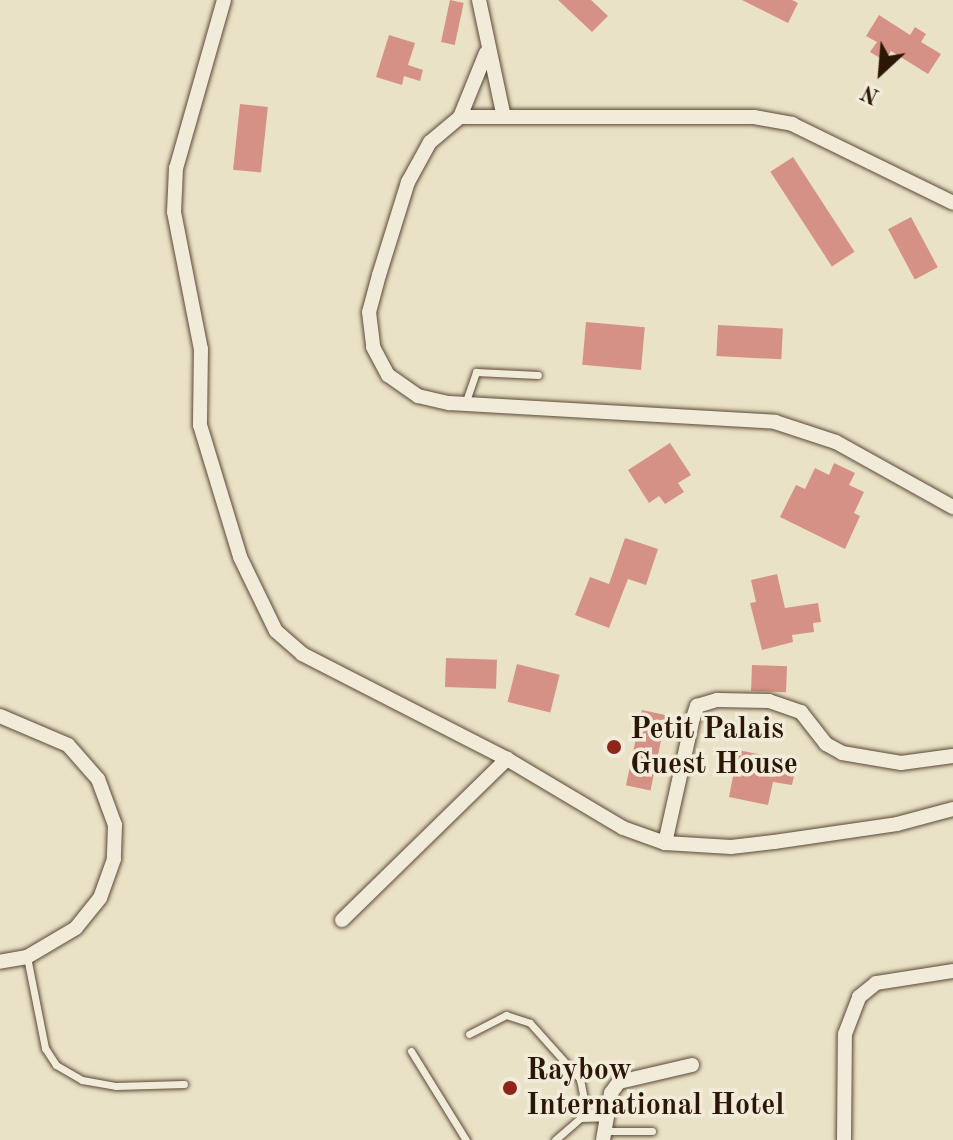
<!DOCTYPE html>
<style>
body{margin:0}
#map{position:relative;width:953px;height:1140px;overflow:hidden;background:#eae2c6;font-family:"Old Standard TT",serif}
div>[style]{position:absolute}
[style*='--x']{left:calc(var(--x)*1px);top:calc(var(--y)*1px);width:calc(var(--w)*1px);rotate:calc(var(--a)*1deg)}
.building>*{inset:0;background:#d59185;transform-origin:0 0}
.roads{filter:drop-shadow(0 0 2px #5c4936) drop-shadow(0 0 2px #5c4936)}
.service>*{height:7px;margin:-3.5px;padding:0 3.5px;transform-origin:3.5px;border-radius:3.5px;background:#f1ecda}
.minor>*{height:14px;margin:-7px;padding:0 7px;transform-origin:7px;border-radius:7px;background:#f1ecda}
.dots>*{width:22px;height:22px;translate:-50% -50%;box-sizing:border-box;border:4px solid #f1ecda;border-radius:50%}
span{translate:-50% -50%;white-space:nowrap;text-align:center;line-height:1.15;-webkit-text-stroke:7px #f1ecda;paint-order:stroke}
.poi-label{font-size:30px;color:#2c1606;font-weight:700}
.left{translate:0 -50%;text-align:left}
.north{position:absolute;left:841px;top:32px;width:80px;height:80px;-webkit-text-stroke:6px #f1ecda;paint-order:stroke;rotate:206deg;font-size:22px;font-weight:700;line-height:32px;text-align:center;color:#2c1606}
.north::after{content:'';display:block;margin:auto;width:28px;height:36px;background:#2c1606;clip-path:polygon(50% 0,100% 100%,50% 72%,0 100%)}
</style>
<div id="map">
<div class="building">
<i style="left:450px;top:0;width:14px;height:43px;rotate:12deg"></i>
<i style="clip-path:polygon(558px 0,591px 0,608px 16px,592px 32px)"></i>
<i style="clip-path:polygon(742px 0,792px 0,798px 3px,788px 23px)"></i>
<i style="clip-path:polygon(879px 15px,910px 35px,915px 27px,926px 34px,921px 42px,941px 54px,928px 74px,891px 51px,885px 61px,870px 52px,877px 42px,866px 36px)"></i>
<i style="clip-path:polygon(389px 35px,415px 43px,408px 65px,423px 70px,420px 81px,404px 76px,402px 85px,376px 77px)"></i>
<i style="left:240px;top:104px;width:28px;height:66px;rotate:6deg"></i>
<i style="left:793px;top:157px;width:113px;height:27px;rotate:57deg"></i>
<i style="left:911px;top:217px;width:57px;height:26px;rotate:62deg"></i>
<i style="left:586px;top:322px;width:59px;height:43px;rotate:5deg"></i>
<i style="left:718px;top:325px;width:65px;height:31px;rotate:3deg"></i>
<i style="clip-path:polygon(670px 443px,691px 475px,678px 483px,684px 492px,665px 504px,659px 496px,649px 503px,628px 470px)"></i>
<i style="clip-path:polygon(834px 463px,855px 473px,849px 485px,864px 492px,854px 513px,860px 516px,845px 549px,780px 517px,796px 485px,805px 489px,815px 468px,829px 475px)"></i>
<i style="clip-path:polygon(625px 538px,658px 549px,646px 585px,628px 579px,609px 628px,575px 615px,590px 577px,609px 584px)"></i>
<i style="clip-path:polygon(777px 574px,785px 608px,818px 603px,821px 622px,813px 623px,814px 632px,792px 635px,793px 642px,762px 650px,750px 603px,756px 602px,751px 580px)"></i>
<i style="left:446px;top:658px;width:51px;height:29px;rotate:2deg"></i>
<i style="left:517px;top:664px;width:44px;height:39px;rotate:14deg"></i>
<i style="left:752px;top:665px;width:35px;height:26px;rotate:2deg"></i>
<i style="left:642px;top:710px;width:25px;height:77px;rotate:12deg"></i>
<i style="clip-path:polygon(738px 750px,797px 762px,792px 785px,773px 782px,768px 805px,729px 797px)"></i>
</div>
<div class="roads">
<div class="service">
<i style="--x:465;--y:404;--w:34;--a:-71"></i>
<i style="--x:476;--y:372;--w:62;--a:2.8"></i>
<i style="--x:27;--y:957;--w:93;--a:78.8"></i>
<i style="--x:45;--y:1048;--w:20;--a:57"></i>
<i style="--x:56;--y:1065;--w:30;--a:30"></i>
<i style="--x:82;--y:1080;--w:35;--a:10"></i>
<i style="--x:116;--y:1086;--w:68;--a:-1.7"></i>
<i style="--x:469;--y:1034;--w:42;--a:-27.2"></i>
<i style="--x:506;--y:1015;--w:25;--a:18"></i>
<i style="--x:530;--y:1023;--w:75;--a:48.2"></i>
<i style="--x:580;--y:1079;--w:26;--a:79"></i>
<i style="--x:585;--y:1105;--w:14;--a:111"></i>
<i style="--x:411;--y:1051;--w:105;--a:58.3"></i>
<i style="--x:604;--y:1131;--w:48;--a:0"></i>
<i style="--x:555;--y:1140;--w:33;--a:-41"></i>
<i style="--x:580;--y:1118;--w:25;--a:-2"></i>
</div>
<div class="minor">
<i style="--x:224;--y:0;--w:175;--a:105.9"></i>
<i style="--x:176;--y:168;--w:44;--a:92.6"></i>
<i style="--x:174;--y:212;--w:140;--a:78.9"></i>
<i style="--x:201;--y:349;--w:76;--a:90.8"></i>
<i style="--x:200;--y:425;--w:138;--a:73.1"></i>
<i style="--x:240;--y:557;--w:82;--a:64.1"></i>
<i style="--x:276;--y:631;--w:35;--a:41"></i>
<i style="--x:302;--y:654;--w:230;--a:27.1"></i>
<i style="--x:507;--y:759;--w:135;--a:30.7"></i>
<i style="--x:623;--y:828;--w:45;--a:19.7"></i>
<i style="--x:665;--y:843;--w:66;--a:3.5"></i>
<i style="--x:731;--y:847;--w:43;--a:-6.6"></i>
<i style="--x:774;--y:842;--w:124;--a:-8.3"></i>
<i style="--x:897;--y:824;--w:58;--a:-15"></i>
<i style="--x:479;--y:0;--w:116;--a:78"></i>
<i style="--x:486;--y:53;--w:69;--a:112.1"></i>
<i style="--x:460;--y:117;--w:39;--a:140"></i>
<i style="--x:430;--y:142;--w:46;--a:118.8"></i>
<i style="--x:408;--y:182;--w:97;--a:107.3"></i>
<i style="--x:379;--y:275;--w:38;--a:105"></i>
<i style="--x:369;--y:312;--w:35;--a:83"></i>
<i style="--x:373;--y:347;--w:32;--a:62"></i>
<i style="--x:388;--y:375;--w:37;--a:35"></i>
<i style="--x:418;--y:396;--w:32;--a:13"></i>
<i style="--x:449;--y:403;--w:327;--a:3.3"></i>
<i style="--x:775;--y:422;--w:64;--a:18.2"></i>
<i style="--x:836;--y:442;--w:134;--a:29.1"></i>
<i style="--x:460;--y:117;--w:294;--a:0"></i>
<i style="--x:754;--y:117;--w:39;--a:10"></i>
<i style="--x:792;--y:124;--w:179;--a:26.1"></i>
<i style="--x:0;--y:716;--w:74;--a:23.1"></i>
<i style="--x:68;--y:745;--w:45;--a:48.6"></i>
<i style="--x:98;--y:779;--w:49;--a:69.7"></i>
<i style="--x:115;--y:825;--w:34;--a:92"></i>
<i style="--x:114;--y:859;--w:41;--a:109.7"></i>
<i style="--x:100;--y:898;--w:38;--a:129"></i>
<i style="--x:76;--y:928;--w:57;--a:149.4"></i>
<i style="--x:27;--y:957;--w:27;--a:170"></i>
<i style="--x:665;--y:843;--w:128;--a:-77.4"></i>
<i style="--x:693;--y:718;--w:13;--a:-72"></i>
<i style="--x:697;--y:706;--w:21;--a:-17"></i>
<i style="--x:717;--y:700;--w:52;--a:1.1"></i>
<i style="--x:769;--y:701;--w:34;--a:19"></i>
<i style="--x:801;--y:712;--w:41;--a:52"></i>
<i style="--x:826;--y:744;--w:18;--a:29"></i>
<i style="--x:842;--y:753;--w:60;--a:9.6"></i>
<i style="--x:901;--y:763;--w:52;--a:-7.7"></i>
<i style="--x:342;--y:920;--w:231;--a:-44.3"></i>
<i style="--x:603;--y:1140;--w:48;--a:-80.3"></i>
<i style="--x:611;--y:1093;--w:14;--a:-54"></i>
<i style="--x:619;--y:1082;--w:75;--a:-13.1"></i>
<i style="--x:844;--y:1140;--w:106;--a:-89.5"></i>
<i style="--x:845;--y:1034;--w:40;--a:-69"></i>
<i style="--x:859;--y:997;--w:22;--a:-39"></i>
<i style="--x:876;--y:983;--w:78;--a:-8.9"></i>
</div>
</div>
<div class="dots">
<i style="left:614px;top:747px;background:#8f2418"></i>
<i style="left:510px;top:1088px;background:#8f2418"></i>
</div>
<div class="poi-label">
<span class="left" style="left:630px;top:747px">Petit Palais<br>Guest House</span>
<span class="left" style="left:526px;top:1088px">Raybow<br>International Hotel</span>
</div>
<div class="north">N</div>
</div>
